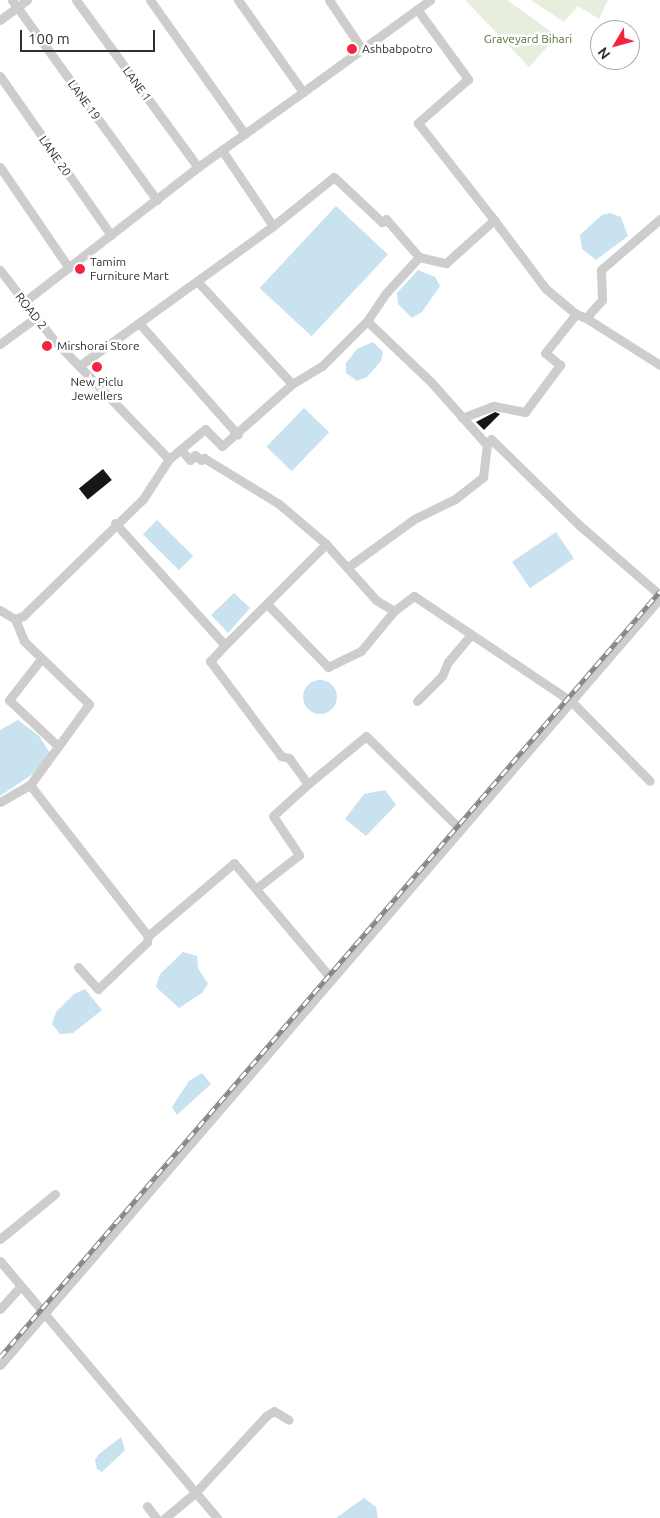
<!DOCTYPE html>
<style>
body{margin:0}
#map{position:relative;width:660px;height:1518px;overflow:hidden;background:#fff;font-family:Ubuntu,sans-serif}
div>[style]{position:absolute}
[style*='--x']{left:calc(var(--x)*1px);top:calc(var(--y)*1px);width:calc(var(--w)*1px);rotate:calc(var(--a)*1deg)}
.green>*{inset:0;background:#e7eedd}
.water>*{inset:0;background:#c8e2ef;transform-origin:0 0}
.round{border-radius:50%}
.building>*{inset:0;background:#171717;transform-origin:0 0}
.street>*{height:9px;margin:-4.5px;padding:0 4.5px;transform-origin:4.5px;border-radius:4.5px;background:#cdcdcd}
.rail>*{height:4.5px;margin-top:-2.25px;transform-origin:0;background:repeating-linear-gradient(90deg,#fff 0 8px,#858585 0 16px);box-sizing:border-box;border-block:1px solid #858585}
.dots>*{width:14px;height:14px;translate:-50% -50%;box-sizing:border-box;border:2px solid #fff;border-radius:50%}
span{translate:-50% -50%;white-space:nowrap;text-align:center;line-height:1.15;-webkit-text-stroke:5px #fff;paint-order:stroke}
.park-label{font-size:12px;color:#567139}
.poi-label{font-size:12px;color:#303030}
.left{translate:0 -50%;text-align:left}
.street-label{font-size:12px;color:#303030}
.north{position:absolute;left:590px;top:20px;width:50px;height:50px;box-sizing:border-box;background:#fff;border:1px solid #acacac;border-radius:50%;rotate:233deg;font-size:14px;font-weight:700;line-height:20px;text-align:center;color:#303030}
.north::after{content:'';display:block;margin:auto;width:18px;height:22px;background:#f42540;clip-path:polygon(50% 0,100% 100%,50% 72%,0 100%)}
.scale{position:absolute;left:20px;top:30px;width:135px;height:22px;box-sizing:border-box;border:2px solid #303030;border-top:0;padding-left:6px;font-size:15px;line-height:18px;white-space:nowrap;color:#303030;-webkit-text-stroke:4px #fff;paint-order:stroke}
</style>
<div id="map">
<div class="green">
<i style="clip-path:polygon(465px 0,507px 0,557px 36px,529px 67px)"></i>
<i style="clip-path:polygon(531px 0,608px 0,599px 19px,578px 6px,564px 22px)"></i>
</div>
<div class="water">
<i style="left:336px;top:206px;width:71px;height:112px;rotate:43deg"></i>
<i style="clip-path:polygon(610px 213px,621px 217px,628px 236px,596px 260px,582px 249px,580px 235px,602px 215px)"></i>
<i style="clip-path:polygon(418px 270px,435px 277px,440px 286px,422px 312px,412px 318px,398px 304px,397px 293px)"></i>
<i style="clip-path:polygon(373px 342px,383px 352px,381px 361px,367px 377px,357px 381px,346px 373px,346px 363px,357px 349px)"></i>
<i style="left:304px;top:408px;width:35px;height:54px;rotate:44deg"></i>
<i style="left:157px;top:520px;width:51px;height:20px;rotate:45deg"></i>
<i style="left:556px;top:532px;width:32px;height:53px;rotate:56deg"></i>
<i style="clip-path:polygon(234px 593px,250px 608px,228px 633px,211px 615px)"></i>
<i class="round" style="left:303px;top:680px;width:34px;height:34px"></i>
<i style="clip-path:polygon(18px 720px,39px 736px,50px 753px,33px 774px,0 796px,0 730px)"></i>
<i style="clip-path:polygon(385px 790px,396px 805px,366px 836px,345px 819px,364px 794px)"></i>
<i style="clip-path:polygon(183px 952px,197px 956px,198px 968px,208px 984px,202px 993px,179px 1008px,156px 987px,160px 974px)"></i>
<i style="clip-path:polygon(85px 989px,102px 1010px,73px 1033px,60px 1034px,52px 1024px,56px 1012px,74px 994px)"></i>
<i style="clip-path:polygon(202px 1073px,211px 1084px,177px 1115px,172px 1107px,189px 1081px)"></i>
<i style="clip-path:polygon(121px 1437px,125px 1450px,102px 1472px,97px 1469px,95px 1460px,99px 1454px)"></i>
<i style="clip-path:polygon(364px 1498px,376px 1507px,378px 1518px,336px 1518px)"></i>
</div>
<div class="building">
<i style="clip-path:polygon(495px 412px,500px 414px,484px 430px,476px 422px)"></i>
<i style="left:103px;top:469px;width:14px;height:31px;rotate:51deg"></i>
</div>
<div class="street">
<i style="--x:12;--y:0;--w:247;--a:54.1"></i>
<i style="--x:76;--y:0;--w:207;--a:53.9"></i>
<i style="--x:150;--y:0;--w:164;--a:54.7"></i>
<i style="--x:329;--y:0;--w:59;--a:56"></i>
<i style="--x:417;--y:9;--w:87;--a:53.9"></i>
<i style="--x:468;--y:79;--w:67;--a:138.7"></i>
<i style="--x:418;--y:123;--w:123;--a:51.9"></i>
<i style="--x:0;--y:20;--w:34;--a:-37"></i>
<i style="--x:0;--y:76;--w:194;--a:55.1"></i>
<i style="--x:303;--y:92;--w:157;--a:-35.9"></i>
<i style="--x:0;--y:167;--w:122;--a:55.7"></i>
<i style="--x:660;--y:219;--w:78;--a:139.2"></i>
<i style="--x:601;--y:270;--w:30;--a:88"></i>
<i style="--x:602;--y:300;--w:24;--a:132"></i>
<i style="--x:586;--y:318;--w:88;--a:32.4"></i>
<i style="--x:273;--y:226;--w:78;--a:-38.8"></i>
<i style="--x:334;--y:177;--w:66;--a:43.2"></i>
<i style="--x:382;--y:222;--w:5;--a:-37"></i>
<i style="--x:386;--y:219;--w:50;--a:49"></i>
<i style="--x:0;--y:270;--w:87;--a:52.5"></i>
<i style="--x:53;--y:339;--w:167;--a:46"></i>
<i style="--x:197;--y:281;--w:140;--a:47.3"></i>
<i style="--x:24;--y:302;--w:220;--a:-37.8"></i>
<i style="--x:198;--y:167;--w:129;--a:-35.5"></i>
<i style="--x:303;--y:92;--w:113;--a:-125.2"></i>
<i style="--x:367;--y:321;--w:34;--a:-56"></i>
<i style="--x:386;--y:293;--w:49;--a:-47.5"></i>
<i style="--x:419;--y:257;--w:28;--a:13"></i>
<i style="--x:446;--y:263;--w:64;--a:-41.9"></i>
<i style="--x:494;--y:220;--w:86;--a:53"></i>
<i style="--x:546;--y:289;--w:39;--a:40"></i>
<i style="--x:576;--y:314;--w:11;--a:22"></i>
<i style="--x:139;--y:323;--w:149;--a:48.5"></i>
<i style="--x:0;--y:344;--w:44;--a:-36.6"></i>
<i style="--x:79;--y:366;--w:239;--a:-35.8"></i>
<i style="--x:273;--y:226;--w:92;--a:-123.9"></i>
<i style="--x:462;--y:418;--w:34;--a:-21"></i>
<i style="--x:494;--y:406;--w:32;--a:11"></i>
<i style="--x:525;--y:412;--w:59;--a:-53.3"></i>
<i style="--x:560;--y:365;--w:19;--a:-141"></i>
<i style="--x:545;--y:353;--w:50;--a:-51.5"></i>
<i style="--x:181;--y:450;--w:13;--a:48"></i>
<i style="--x:190;--y:460;--w:7;--a:-45"></i>
<i style="--x:195;--y:455;--w:8;--a:40"></i>
<i style="--x:201;--y:460;--w:4;--a:-34"></i>
<i style="--x:204;--y:458;--w:88;--a:31.5"></i>
<i style="--x:279;--y:504;--w:62;--a:40.4"></i>
<i style="--x:115;--y:523;--w:164;--a:48"></i>
<i style="--x:225;--y:645;--w:143;--a:-45"></i>
<i style="--x:326;--y:544;--w:75;--a:48.2"></i>
<i style="--x:376;--y:600;--w:21;--a:31"></i>
<i style="--x:394;--y:611;--w:25;--a:-37"></i>
<i style="--x:414;--y:596;--w:189;--a:33.8"></i>
<i style="--x:571;--y:701;--w:112;--a:45.4"></i>
<i style="--x:348;--y:567;--w:82;--a:-36"></i>
<i style="--x:414;--y:519;--w:46;--a:-26"></i>
<i style="--x:455;--y:499;--w:36;--a:-38"></i>
<i style="--x:483;--y:477;--w:32;--a:-83"></i>
<i style="--x:267;--y:604;--w:88;--a:45.9"></i>
<i style="--x:328;--y:667;--w:37;--a:-26"></i>
<i style="--x:361;--y:651;--w:52;--a:-50.5"></i>
<i style="--x:0;--y:610;--w:17;--a:31"></i>
<i style="--x:15;--y:619;--w:9;--a:-21"></i>
<i style="--x:23;--y:616;--w:168;--a:-44.3"></i>
<i style="--x:143;--y:499;--w:48;--a:-57"></i>
<i style="--x:169;--y:459;--w:47;--a:-39.8"></i>
<i style="--x:205;--y:429;--w:24;--a:45"></i>
<i style="--x:222;--y:446;--w:94;--a:-41.5"></i>
<i style="--x:292;--y:384;--w:35;--a:-31"></i>
<i style="--x:322;--y:366;--w:64;--a:-45"></i>
<i style="--x:367;--y:321;--w:88;--a:43.6"></i>
<i style="--x:431;--y:382;--w:84;--a:48.4"></i>
<i style="--x:487;--y:445;--w:7;--a:-56"></i>
<i style="--x:491;--y:439;--w:122;--a:44.3"></i>
<i style="--x:578;--y:524;--w:108;--a:40.9"></i>
<i style="--x:225;--y:645;--w:22;--a:133"></i>
<i style="--x:210;--y:661;--w:119;--a:53.2"></i>
<i style="--x:281;--y:756;--w:8;--a:14"></i>
<i style="--x:289;--y:758;--w:32;--a:54"></i>
<i style="--x:308;--y:784;--w:47;--a:137.6"></i>
<i style="--x:273;--y:816;--w:47;--a:56.3"></i>
<i style="--x:299;--y:855;--w:52;--a:142"></i>
<i style="--x:41;--y:659;--w:52;--a:128"></i>
<i style="--x:9;--y:700;--w:66;--a:43.2"></i>
<i style="--x:417;--y:701;--w:35;--a:-45"></i>
<i style="--x:442;--y:676;--w:15;--a:-67"></i>
<i style="--x:448;--y:662;--w:35;--a:-50"></i>
<i style="--x:308;--y:784;--w:75;--a:-39.6"></i>
<i style="--x:366;--y:736;--w:132;--a:44.7"></i>
<i style="--x:30;--y:785;--w:192;--a:52"></i>
<i style="--x:148;--y:936;--w:113;--a:-40.3"></i>
<i style="--x:234;--y:863;--w:150;--a:49.9"></i>
<i style="--x:0;--y:802;--w:34;--a:-30"></i>
<i style="--x:30;--y:785;--w:100;--a:-53.9"></i>
<i style="--x:89;--y:704;--w:91;--a:-135.9"></i>
<i style="--x:24;--y:641;--w:24;--a:-112"></i>
<i style="--x:78;--y:967;--w:30;--a:48"></i>
<i style="--x:98;--y:989;--w:68;--a:-43.8"></i>
<i style="--x:147;--y:942;--w:6;--a:-81"></i>
<i style="--x:0;--y:1239;--w:71;--a:-39.3"></i>
<i style="--x:0;--y:1261;--w:336;--a:49.8"></i>
<i style="--x:0;--y:1309;--w:31;--a:-48"></i>
<i style="--x:0;--y:1365;--w:1012;--a:-49.29"></i>
<i style="--x:147;--y:1506;--w:15;--a:53"></i>
<i style="--x:165;--y:1518;--w:39;--a:-40"></i>
<i style="--x:195;--y:1493;--w:105;--a:-47.3"></i>
<i style="--x:266;--y:1416;--w:9;--a:-32"></i>
<i style="--x:274;--y:1411;--w:17;--a:31"></i>
</div>
<div class="rail">
<i style="--x:0;--y:1357;--w:1011;--a:-49.25"></i>
</div>
<div class="dots">
<i style="left:352px;top:49px;background:#f42540"></i>
<i style="left:80px;top:269px;background:#f42540"></i>
<i style="left:47px;top:346px;background:#f42540"></i>
<i style="left:97px;top:367px;background:#f42540"></i>
</div>
<div class="park-label">
<span style="left:528px;top:39px">Graveyard Bihari</span>
</div>
<div class="poi-label">
<span class="left" style="left:362px;top:49px">Ashbabpotro</span>
<span class="left" style="left:90px;top:269px">Tamim<br>Furniture Mart</span>
<span class="left" style="left:57px;top:346px">Mirshorai Store</span>
<span style="left:97px;top:389px">New Piclu<br>Jewellers</span>
</div>
<div class="street-label">
<span style="left:137px;top:84px;rotate:54deg">LANE 1</span>
<span style="left:84px;top:100px;rotate:54deg">LANE 19</span>
<span style="left:55px;top:156px;rotate:55deg">LANE 20</span>
<span style="left:31px;top:311px;rotate:52deg">ROAD 2</span>
</div>
<div class="north">N</div>
<div class="scale">100 m</div>
</div>
